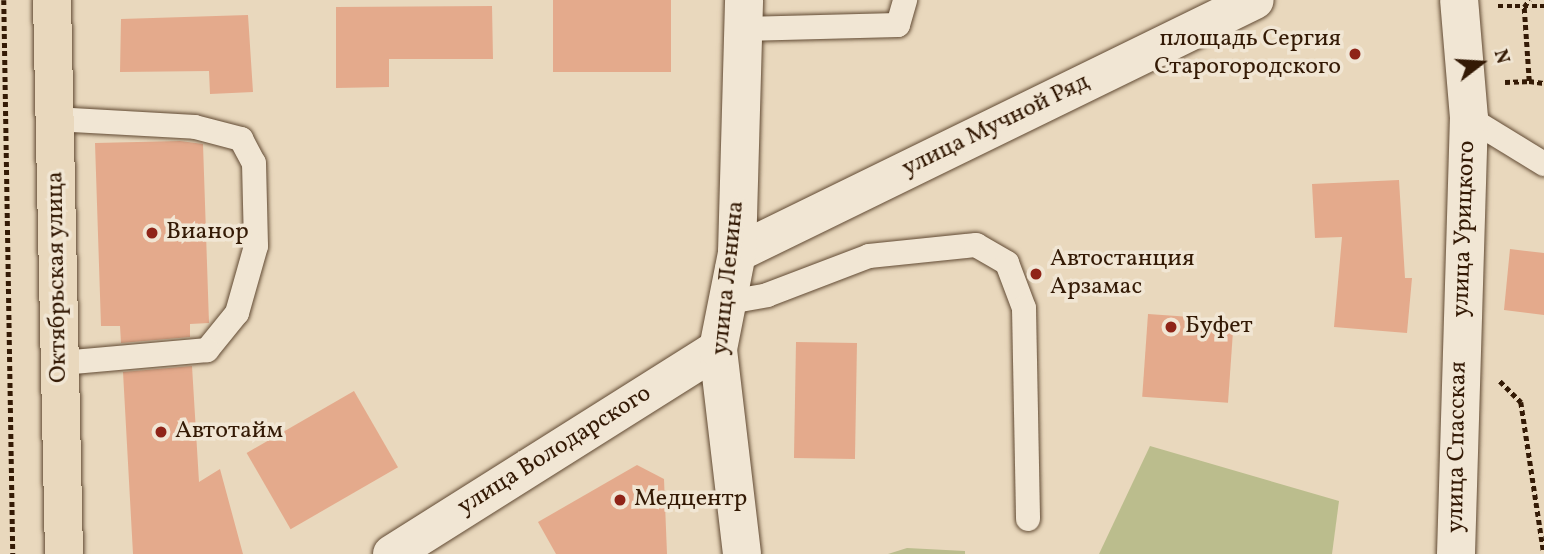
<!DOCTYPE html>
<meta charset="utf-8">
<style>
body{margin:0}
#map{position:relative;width:1544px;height:554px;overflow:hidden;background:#e9d8bd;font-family:Vollkorn,serif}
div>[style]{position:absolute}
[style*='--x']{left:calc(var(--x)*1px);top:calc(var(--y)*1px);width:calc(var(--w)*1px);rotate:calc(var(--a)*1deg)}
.green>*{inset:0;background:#bbbd8d}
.building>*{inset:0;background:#e4aa8c;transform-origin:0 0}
.path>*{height:4.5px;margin-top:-2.25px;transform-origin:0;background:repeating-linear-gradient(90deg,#341a05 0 5px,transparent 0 8.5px)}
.roads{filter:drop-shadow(0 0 2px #614a33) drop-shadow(0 0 2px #614a33)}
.lane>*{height:24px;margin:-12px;padding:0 12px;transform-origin:12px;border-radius:12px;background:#f1e6d4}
.street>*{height:38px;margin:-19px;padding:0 19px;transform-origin:19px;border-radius:19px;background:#f1e6d4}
.secondary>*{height:38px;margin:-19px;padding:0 19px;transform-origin:19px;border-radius:19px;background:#f1e6d4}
.primary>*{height:38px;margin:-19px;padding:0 19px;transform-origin:19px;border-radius:19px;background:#e9d8bd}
.dots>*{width:19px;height:19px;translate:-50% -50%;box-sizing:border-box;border:4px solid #f1e6d4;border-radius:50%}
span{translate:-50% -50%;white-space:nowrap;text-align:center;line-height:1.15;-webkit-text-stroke:7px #f1e6d4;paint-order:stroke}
.poi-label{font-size:24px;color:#341a05}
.right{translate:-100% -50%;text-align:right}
.left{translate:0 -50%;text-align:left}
.street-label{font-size:24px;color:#341a05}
.north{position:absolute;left:1446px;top:28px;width:70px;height:70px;-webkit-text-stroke:5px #f1e6d4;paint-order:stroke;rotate:73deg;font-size:19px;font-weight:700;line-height:28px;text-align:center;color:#341a05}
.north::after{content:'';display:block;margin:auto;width:24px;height:32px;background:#341a05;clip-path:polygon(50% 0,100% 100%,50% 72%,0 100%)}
</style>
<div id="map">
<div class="green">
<i style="clip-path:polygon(1150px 446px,1339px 501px,1332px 554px,1099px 554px)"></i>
<i style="clip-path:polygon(907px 548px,965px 551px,965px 554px,888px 554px)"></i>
</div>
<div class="building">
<i style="left:553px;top:0;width:118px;height:72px"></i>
<i style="clip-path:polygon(492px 6px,493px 59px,389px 59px,389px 87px,336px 88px,336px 7px)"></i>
<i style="clip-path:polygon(248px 15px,253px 92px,210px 94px,209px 71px,120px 72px,121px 19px)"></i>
<i style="clip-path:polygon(180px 141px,203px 144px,209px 323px,190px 324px,190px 337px,121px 343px,120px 326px,101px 326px,95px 143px)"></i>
<i style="clip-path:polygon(1399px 180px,1405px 278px,1412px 278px,1407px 333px,1334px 327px,1342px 237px,1315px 238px,1312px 184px)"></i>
<i style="clip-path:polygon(1510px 249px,1544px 253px,1544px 315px,1504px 310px)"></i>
<i style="left:1148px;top:314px;width:86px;height:83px;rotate:4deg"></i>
<i style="left:796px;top:342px;width:61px;height:116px;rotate:1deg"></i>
<i style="clip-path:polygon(192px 366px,199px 482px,220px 469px,243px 554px,133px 554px,123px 372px)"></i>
<i style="left:354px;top:391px;width:88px;height:124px;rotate:60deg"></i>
<i style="clip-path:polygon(637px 465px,664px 479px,667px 554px,556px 554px,538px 522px)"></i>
</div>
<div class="path">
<i style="--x:4;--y:0;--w:554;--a:89.07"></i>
<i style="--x:1498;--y:6;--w:46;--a:0"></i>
<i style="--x:1529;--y:81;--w:15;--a:8"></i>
<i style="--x:1505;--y:82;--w:24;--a:-2"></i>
<i style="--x:1529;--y:81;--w:74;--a:-93.9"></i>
<i style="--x:1524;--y:7;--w:9;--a:-54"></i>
<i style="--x:1500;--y:381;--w:30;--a:45"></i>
<i style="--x:1521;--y:402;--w:154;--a:81.4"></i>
</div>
<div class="roads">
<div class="lane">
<i style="--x:743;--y:29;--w:155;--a:-1.5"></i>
<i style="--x:898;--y:25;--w:26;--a:-74"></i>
<i style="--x:1469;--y:118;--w:88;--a:31.5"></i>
<i style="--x:54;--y:119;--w:141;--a:3.2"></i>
<i style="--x:195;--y:127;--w:48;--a:14.6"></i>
<i style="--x:241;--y:139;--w:27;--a:62"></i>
<i style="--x:254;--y:163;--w:83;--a:88.6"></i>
<i style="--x:256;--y:246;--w:70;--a:105.8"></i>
<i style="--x:237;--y:313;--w:48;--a:129"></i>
<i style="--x:207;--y:350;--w:148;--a:174.9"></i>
<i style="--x:729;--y:302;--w:39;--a:-10"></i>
<i style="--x:767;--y:295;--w:109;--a:-20.9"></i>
<i style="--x:869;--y:256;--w:108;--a:-5.9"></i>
<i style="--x:976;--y:245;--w:36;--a:30"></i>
<i style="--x:1007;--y:263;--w:48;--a:69.3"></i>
<i style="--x:1024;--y:308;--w:211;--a:88.9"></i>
</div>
<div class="street">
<i style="--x:1456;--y:554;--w:436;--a:-88.3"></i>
<i style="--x:1469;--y:118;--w:118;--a:-94.8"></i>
</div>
<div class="secondary">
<i style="--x:737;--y:253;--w:576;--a:-26.03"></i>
<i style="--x:392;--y:554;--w:385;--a:-32.2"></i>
<i style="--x:742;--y:554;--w:206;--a:-96.7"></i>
<i style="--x:718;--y:349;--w:98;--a:-78.8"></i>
<i style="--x:737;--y:253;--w:253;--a:-88.4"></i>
</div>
<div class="primary">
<i style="--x:52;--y:0;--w:554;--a:88.76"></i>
</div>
</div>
<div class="dots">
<i style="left:1355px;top:54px;background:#8f2418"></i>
<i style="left:152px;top:233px;background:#8f2418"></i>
<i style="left:1036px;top:274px;background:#8f2418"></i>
<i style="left:1171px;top:327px;background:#8f2418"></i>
<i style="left:161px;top:432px;background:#8f2418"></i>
<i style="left:620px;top:500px;background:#8f2418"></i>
</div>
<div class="poi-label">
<span class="right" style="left:1341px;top:54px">площадь Сергия<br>Старогородского</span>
<span class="left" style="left:166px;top:233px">Вианор</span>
<span class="left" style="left:1050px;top:274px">Автостанция<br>Арзамас</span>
<span class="left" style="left:1185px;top:327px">Буфет</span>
<span class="left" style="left:175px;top:432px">Автотайм</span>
<span class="left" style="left:634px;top:500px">Медцентр</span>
</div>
<div class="street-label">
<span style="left:996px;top:126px;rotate:-26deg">улица Мучной Ряд</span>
<span style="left:1465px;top:229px;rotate:-88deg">улица Урицкого</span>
<span style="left:58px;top:277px;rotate:-91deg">Октябрьская улица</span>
<span style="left:729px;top:278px;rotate:-84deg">улица Ленина</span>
<span style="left:1458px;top:447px;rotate:-89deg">улица Спасская</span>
<span style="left:555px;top:451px;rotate:-32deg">улица Володарского</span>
</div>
<div class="north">N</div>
</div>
